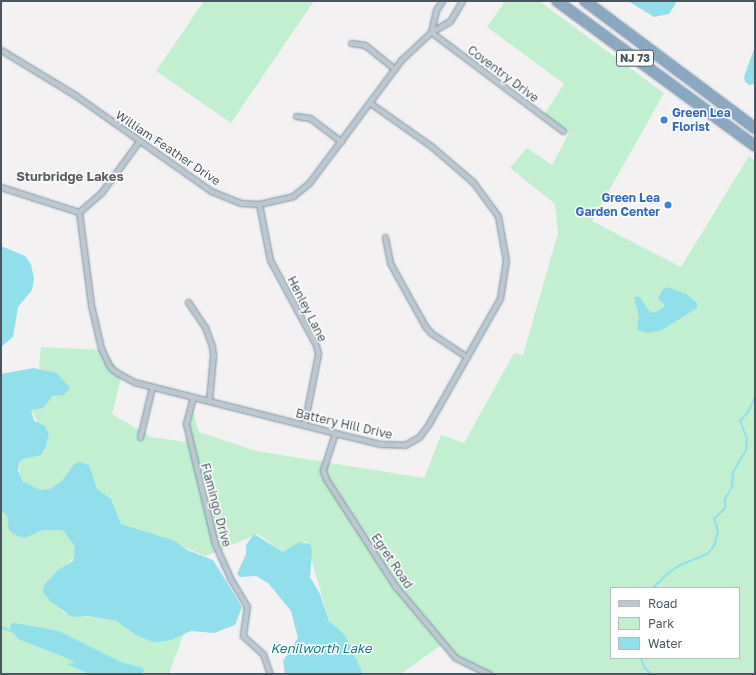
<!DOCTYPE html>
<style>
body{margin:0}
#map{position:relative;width:756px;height:675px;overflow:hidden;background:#f4f1f2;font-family:"Golos Text",sans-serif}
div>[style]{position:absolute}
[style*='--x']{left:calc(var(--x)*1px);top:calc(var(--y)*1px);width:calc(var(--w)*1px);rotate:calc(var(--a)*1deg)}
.green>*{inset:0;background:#c2efd0}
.water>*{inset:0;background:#90dfeb}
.stream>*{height:2px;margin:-1px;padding:0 1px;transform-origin:1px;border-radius:1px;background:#90dfeb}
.roads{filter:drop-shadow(0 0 1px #7593aa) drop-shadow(0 0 1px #7593aa)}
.street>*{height:5px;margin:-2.5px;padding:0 2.5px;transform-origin:2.5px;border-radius:2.5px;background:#bdc7cd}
.highway>*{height:10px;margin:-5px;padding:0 5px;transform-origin:5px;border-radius:5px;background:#8aa8bf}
.dots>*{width:11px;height:11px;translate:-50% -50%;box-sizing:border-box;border:2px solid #fff;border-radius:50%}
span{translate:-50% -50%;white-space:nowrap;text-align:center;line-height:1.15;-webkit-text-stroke:3px #fff;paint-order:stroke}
.shield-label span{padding:1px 3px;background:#fff;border:1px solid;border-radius:3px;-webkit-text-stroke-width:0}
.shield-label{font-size:11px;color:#49565f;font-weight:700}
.street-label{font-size:12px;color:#49565f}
.shop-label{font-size:12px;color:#366cbe;font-weight:700}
.left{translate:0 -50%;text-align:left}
.right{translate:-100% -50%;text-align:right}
.neighbourhood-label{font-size:13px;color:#5e6266;font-weight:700}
.water-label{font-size:13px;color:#0f7c8d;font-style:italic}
.frame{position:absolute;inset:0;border:2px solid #49565f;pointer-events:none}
.legend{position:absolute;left:610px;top:587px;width:130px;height:72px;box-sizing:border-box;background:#fff;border:1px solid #b6bbbf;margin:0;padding:5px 7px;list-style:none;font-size:12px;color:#49565f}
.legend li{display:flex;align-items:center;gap:8px;height:20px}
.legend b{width:20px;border:1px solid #b6bbbf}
</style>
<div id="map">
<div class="green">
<i style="clip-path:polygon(204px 1px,314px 1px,231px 123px,156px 71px)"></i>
<i style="clip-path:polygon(evenodd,505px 1px,539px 1px,664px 93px,592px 221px,681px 267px,749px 156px,755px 161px,755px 674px,495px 674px,467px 666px,444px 643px,401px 674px,364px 674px,329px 621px,306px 541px,283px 552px,258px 534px,206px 556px,122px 524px,75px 556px,43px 590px,64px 613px,117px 621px,153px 642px,184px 633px,169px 674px,1px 674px,1px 512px,20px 476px,19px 463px,48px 441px,31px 410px,69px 388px,39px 368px,41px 347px,103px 350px,122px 375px,112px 414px,151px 437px,185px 442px,193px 411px,199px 432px,256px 451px,424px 478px,441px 435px,464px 443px,514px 353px,523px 355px,558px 233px,555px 204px,510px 168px,527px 148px,552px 165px,569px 133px,544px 115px,564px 84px,487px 27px,505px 1px,611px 588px,739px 588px,739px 658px,611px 658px,611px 588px)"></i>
</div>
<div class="water">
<i style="clip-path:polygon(628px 1px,677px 1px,669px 14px,654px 17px)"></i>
<i style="clip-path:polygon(755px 46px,755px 84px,749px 85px,745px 82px,744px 77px)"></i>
<i style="clip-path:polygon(1px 246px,25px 256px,31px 264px,34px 279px,32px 290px,18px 307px,13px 337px,1px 347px)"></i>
<i style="clip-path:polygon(668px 287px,686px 294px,697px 303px,697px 308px,662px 330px,648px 333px,637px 330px,639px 316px,634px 297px,640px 297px,648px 310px,654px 313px,664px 307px,664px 304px,658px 299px,662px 290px)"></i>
<i style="clip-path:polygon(33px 368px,57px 373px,70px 388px,64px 395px,53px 396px,43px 408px,31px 410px,34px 421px,45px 426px,49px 434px,46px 446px,41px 455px,23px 459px,19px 463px,18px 470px,22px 481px,40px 490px,50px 489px,62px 481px,74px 464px,80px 462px,89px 465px,97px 489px,111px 499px,121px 524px,175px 541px,187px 550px,213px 560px,242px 607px,235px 625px,214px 633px,191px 631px,168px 641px,153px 642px,134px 634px,117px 621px,87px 616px,72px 617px,50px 601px,43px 592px,44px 585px,58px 570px,73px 561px,75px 547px,63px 530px,42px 530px,25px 538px,17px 536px,9px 530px,7px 515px,1px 511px,1px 374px)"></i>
<i style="clip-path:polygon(254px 534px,283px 552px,299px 542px,310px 544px,312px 550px,310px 577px,320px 594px,329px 621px,345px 635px,363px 674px,285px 674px,283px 661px,298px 638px,291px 611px,268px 583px,256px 576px,240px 577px,237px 574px,246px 554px,246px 545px)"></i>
<i style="clip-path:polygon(15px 623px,59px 631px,121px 662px,143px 668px,144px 671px,141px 674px,90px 674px,67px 664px,75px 663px,69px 659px,18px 639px,10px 628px,11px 624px)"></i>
</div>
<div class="stream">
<i style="--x:653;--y:588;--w:20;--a:-45"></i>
<i style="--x:667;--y:574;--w:16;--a:-35"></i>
<i style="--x:680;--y:565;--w:29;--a:-22"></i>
<i style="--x:707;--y:554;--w:11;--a:-49"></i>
<i style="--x:714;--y:546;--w:16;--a:-75"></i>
<i style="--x:718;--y:531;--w:13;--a:-108"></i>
<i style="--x:714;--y:519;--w:16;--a:-45"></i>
<i style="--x:725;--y:508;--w:9;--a:-90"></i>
<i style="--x:725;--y:499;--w:14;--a:-60"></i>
<i style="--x:732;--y:487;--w:15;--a:-86"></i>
<i style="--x:733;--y:472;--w:26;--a:-59"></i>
<i style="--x:746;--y:450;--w:11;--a:-85"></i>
<i style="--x:747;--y:439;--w:19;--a:-111"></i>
<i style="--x:740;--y:421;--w:12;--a:-48"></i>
<i style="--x:748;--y:412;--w:17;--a:-65"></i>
<i style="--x:1;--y:627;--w:16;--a:22"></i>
<i style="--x:641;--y:658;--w:9;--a:72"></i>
<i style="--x:644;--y:667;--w:10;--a:45"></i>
</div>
<div class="roads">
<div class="street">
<i style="--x:431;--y:32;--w:165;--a:36.9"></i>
<i style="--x:431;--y:32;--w:23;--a:-77"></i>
<i style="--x:436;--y:10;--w:11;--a:-56"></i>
<i style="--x:351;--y:43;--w:14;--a:8"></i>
<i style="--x:365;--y:45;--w:38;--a:39"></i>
<i style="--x:1;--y:50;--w:87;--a:31.3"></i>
<i style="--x:75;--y:95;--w:166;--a:35.2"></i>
<i style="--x:211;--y:191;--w:31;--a:22"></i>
<i style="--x:240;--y:203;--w:19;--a:3"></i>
<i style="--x:259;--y:204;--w:35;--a:-13"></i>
<i style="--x:293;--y:196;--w:21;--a:-39"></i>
<i style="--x:309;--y:183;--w:154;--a:-53.2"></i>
<i style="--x:401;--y:60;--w:41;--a:-43"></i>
<i style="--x:431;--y:32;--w:22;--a:-30"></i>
<i style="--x:450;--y:21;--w:23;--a:-59"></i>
<i style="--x:296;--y:116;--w:14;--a:8"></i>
<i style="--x:310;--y:118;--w:39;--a:37"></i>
<i style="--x:1;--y:187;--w:82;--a:17.8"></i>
<i style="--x:79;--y:212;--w:29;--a:-41"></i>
<i style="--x:101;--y:193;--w:64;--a:-53.8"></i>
<i style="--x:259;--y:204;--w:57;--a:78.9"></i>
<i style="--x:270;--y:260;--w:97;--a:61.6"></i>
<i style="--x:316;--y:345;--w:9;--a:77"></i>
<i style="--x:318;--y:354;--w:72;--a:101.2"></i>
<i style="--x:79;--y:212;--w:94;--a:82.6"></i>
<i style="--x:91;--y:305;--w:44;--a:76.9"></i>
<i style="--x:101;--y:348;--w:21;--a:65"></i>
<i style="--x:110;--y:367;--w:8;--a:40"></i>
<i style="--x:116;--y:372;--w:21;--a:29"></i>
<i style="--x:134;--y:382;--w:207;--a:14.2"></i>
<i style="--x:335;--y:433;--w:46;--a:13.7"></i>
<i style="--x:380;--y:444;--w:25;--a:2"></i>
<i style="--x:405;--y:445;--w:16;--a:-30"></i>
<i style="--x:419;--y:437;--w:15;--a:-53"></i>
<i style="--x:428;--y:425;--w:146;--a:-60.4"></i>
<i style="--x:500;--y:298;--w:37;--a:-81"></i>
<i style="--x:506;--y:261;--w:46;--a:-100.1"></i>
<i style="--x:498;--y:216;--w:42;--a:-126.3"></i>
<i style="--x:473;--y:182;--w:55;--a:-139.4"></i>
<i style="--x:431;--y:146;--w:75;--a:-144.8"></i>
<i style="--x:385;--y:237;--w:26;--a:79"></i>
<i style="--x:390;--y:263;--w:72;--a:60.9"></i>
<i style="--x:425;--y:326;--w:9;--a:49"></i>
<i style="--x:431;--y:333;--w:43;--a:33.7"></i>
<i style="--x:188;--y:302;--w:30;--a:56"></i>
<i style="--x:205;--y:327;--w:20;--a:70"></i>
<i style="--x:212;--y:346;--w:10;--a:84"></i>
<i style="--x:213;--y:356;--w:45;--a:95.1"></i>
<i style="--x:193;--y:397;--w:28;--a:105"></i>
<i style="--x:186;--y:424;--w:123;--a:76.4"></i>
<i style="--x:215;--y:544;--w:37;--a:66"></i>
<i style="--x:230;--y:578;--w:33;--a:59"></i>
<i style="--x:247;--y:606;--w:30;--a:98"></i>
<i style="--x:243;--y:636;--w:27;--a:42"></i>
<i style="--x:263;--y:654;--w:21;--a:71"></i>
<i style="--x:335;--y:433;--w:40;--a:108"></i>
<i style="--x:323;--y:471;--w:9;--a:69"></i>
<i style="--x:326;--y:479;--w:129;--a:57.1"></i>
<i style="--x:396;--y:587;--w:57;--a:49.9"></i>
<i style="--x:433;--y:631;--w:35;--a:50"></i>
<i style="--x:456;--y:658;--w:37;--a:26"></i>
<i style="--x:140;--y:437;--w:51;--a:-76.5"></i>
</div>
<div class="highway">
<i style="--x:557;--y:1;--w:245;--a:36.2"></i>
<i style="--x:585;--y:1;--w:212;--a:36.8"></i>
</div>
</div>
<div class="dots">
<i style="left:664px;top:120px;background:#3f7fe0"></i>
<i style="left:668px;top:205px;background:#3f7fe0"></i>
</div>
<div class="shield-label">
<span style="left:635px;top:58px">NJ 73</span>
</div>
<div class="street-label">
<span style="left:503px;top:74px;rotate:37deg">Coventry Drive</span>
<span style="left:168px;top:148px;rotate:34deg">William Feather Drive</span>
<span style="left:307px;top:309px;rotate:63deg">Henley Lane</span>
<span style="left:344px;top:424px;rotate:13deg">Battery Hill Drive</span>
<span style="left:216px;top:505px;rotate:75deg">Flamingo Drive</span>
<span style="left:392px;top:561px;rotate:56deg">Egret Road</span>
</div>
<div class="shop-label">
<span class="left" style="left:672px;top:120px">Green Lea<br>Florist</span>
<span class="right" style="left:660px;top:205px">Green Lea<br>Garden Center</span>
</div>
<div class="neighbourhood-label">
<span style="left:70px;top:176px">Sturbridge Lakes</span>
</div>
<div class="water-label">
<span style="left:321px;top:648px">Kenilworth Lake</span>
</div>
<div class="frame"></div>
<ul class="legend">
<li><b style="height:5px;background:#bdc7cd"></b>Road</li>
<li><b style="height:11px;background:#c2efd0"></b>Park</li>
<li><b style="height:11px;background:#90dfeb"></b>Water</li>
</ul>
</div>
